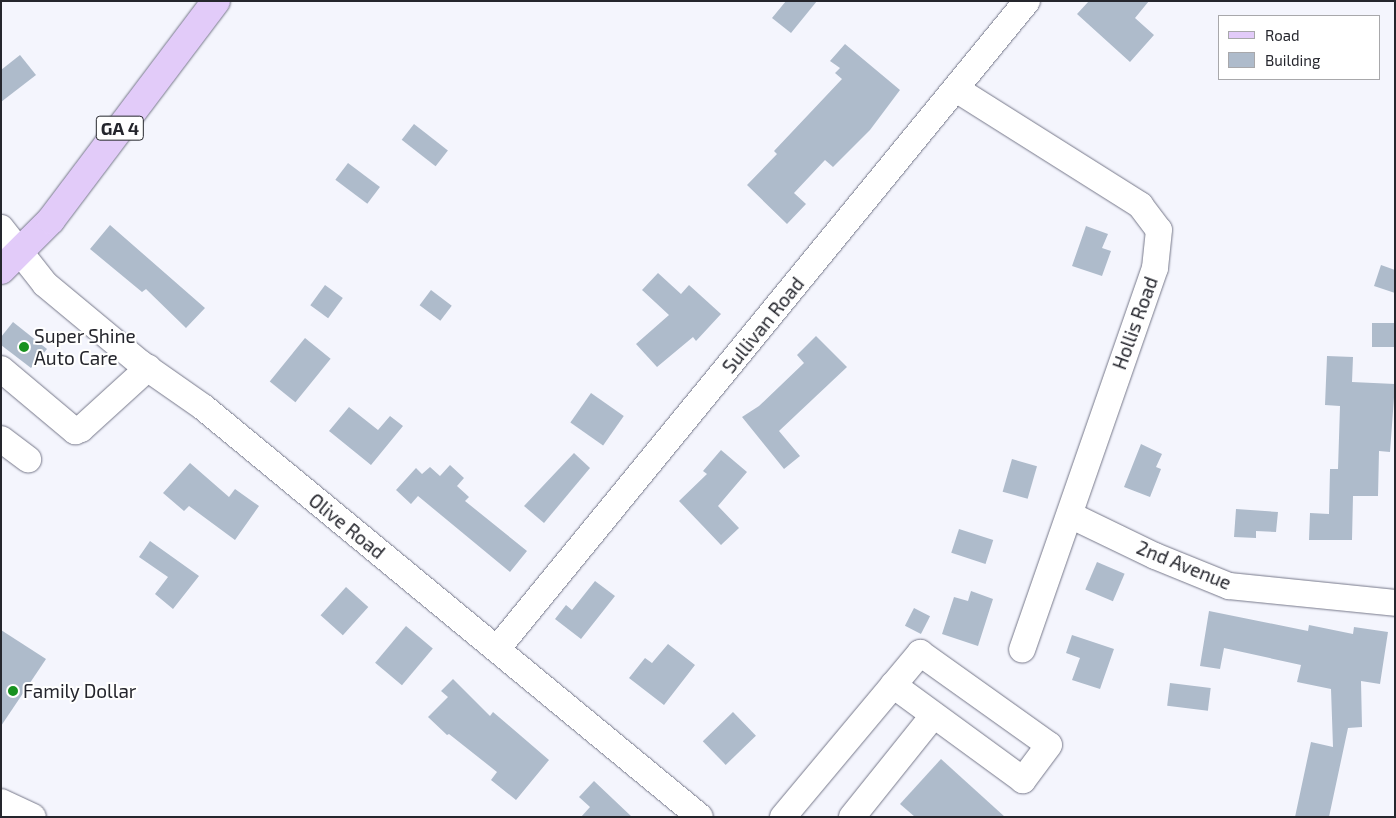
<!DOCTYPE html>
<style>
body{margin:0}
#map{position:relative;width:1396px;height:818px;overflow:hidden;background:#f4f5fd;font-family:"Exo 2",sans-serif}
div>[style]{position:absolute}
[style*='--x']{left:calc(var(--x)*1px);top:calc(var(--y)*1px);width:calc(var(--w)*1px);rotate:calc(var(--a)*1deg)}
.building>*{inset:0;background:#aebbcb;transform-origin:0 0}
.roads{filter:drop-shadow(0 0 1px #76788a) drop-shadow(0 0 1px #76788a)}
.minor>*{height:26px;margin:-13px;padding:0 13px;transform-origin:13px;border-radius:13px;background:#fff}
.major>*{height:28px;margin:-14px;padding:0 14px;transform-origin:14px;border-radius:14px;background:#e2cbf9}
.dots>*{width:14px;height:14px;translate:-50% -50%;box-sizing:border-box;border:2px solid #fff;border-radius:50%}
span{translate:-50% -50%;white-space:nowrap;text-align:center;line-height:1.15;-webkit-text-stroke:4px #fff;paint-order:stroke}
.shield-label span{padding:1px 4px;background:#fff;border:1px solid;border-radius:4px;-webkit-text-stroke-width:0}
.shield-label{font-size:18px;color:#25262d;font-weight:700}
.street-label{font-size:19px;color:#25262d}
.poi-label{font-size:19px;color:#25262d}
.left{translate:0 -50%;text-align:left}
.frame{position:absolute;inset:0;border:2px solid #25262d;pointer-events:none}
.legend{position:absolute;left:1218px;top:15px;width:162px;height:65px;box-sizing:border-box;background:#fff;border:1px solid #a8a8ab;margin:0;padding:6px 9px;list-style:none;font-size:15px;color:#25262d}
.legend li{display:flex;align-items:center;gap:10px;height:25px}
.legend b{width:25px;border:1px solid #a8a8ab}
</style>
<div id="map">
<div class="building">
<i style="clip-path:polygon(786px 1px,817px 1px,791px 33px,772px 18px)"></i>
<i style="clip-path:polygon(1089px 1px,1149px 1px,1135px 18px,1154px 35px,1130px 62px,1077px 14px)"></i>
<i style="clip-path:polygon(845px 44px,900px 90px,870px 130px,833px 167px,825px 160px,794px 193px,806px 204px,787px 224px,747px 185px,777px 154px,774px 151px,842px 79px,835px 73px,840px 68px,830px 61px)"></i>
<i style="clip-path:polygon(20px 55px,36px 75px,1px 102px,1px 70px)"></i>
<i style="left:414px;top:124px;width:43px;height:20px;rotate:38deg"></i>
<i style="left:348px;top:163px;width:40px;height:21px;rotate:37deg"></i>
<i style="clip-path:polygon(110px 225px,205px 308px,186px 328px,146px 289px,142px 292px,90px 249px)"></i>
<i style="clip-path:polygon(1086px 226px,1108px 234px,1102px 248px,1111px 251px,1102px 276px,1072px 266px)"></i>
<i style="clip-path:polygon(1381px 265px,1395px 270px,1395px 293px,1374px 286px)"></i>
<i style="clip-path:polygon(658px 273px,681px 294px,689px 285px,721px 314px,696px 341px,693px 337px,657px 367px,636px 344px,669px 315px,642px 290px)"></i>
<i style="left:325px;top:285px;width:22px;height:25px;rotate:36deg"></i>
<i style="left:431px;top:290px;width:26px;height:19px;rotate:37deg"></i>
<i style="clip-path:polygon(13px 322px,47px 349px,31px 368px,1px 345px,1px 337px)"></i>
<i style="left:1395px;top:323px;width:24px;height:23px;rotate:90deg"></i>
<i style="clip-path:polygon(816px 336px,847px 367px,779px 431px,800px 456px,784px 469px,742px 417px,759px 406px,804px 363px,797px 355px)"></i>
<i style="left:305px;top:338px;width:33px;height:56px;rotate:39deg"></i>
<i style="clip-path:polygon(1327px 356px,1353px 357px,1352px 382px,1395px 384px,1390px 452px,1379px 451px,1378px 496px,1353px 496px,1352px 540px,1309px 540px,1310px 513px,1329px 514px,1330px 469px,1338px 469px,1340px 406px,1325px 405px)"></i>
<i style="left:591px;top:393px;width:40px;height:36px;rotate:35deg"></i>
<i style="clip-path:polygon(349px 407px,378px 430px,390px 416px,403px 426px,371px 465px,329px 431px)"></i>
<i style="clip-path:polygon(1141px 444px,1162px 454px,1156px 467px,1161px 469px,1150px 497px,1124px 487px)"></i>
<i style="clip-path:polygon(721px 450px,747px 472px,718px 506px,739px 528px,721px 545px,679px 501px,707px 474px,703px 471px)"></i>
<i style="clip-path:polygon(574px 453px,590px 468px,544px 523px,524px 506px)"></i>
<i style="left:1012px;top:459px;width:26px;height:34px;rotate:16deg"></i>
<i style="clip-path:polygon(190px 463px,229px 497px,235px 489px,259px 506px,235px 540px,189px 506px,184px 511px,163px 493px)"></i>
<i style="clip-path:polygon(450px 465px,464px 478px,457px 486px,469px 497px,465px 501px,527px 551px,510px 572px,418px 496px,411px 504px,396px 490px,416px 468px,422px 474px,430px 467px,440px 476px)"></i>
<i style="clip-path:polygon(1236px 509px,1278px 512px,1276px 532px,1256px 531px,1256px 538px,1234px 537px)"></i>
<i style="left:959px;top:529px;width:36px;height:25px;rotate:18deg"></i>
<i style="clip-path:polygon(150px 541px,199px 576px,173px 609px,155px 594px,168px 577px,139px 557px)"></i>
<i style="left:1097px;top:562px;width:30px;height:30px;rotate:23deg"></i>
<i style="clip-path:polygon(595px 581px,615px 596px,581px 639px,555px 619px,566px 605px,572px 610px)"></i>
<i style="left:346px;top:587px;width:30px;height:38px;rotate:42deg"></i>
<i style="clip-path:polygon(971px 591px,993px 599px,978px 646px,942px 634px,954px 597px,968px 601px)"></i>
<i style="left:914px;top:608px;width:18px;height:20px;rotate:27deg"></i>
<i style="clip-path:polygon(1209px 611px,1308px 631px,1309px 625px,1353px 634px,1354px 627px,1388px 632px,1380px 684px,1361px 681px,1362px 727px,1348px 728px,1329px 817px,1295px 817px,1311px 742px,1333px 747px,1331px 689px,1297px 682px,1301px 665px,1224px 648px,1220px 669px,1200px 666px)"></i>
<i style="left:406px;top:626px;width:35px;height:48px;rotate:40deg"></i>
<i style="clip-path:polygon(1px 630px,46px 659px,1px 726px)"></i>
<i style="clip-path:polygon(1072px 635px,1114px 649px,1100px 689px,1072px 680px,1080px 658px,1066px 653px)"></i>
<i style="clip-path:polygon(668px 644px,695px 665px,664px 705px,629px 678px,645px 658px,652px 663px)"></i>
<i style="clip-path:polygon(453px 679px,490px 716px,493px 712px,549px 760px,516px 800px,491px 780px,497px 772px,449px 734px,447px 735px,428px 717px,448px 697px,441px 691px)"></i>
<i style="left:1170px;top:683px;width:41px;height:23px;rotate:7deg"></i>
<i style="left:733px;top:712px;width:33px;height:42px;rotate:46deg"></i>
<i style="clip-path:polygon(941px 759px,1005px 817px,915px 817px,900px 804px)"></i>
<i style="clip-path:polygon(594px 781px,632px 817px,581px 817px,590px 807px,579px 797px)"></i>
</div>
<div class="roads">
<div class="minor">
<i style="--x:956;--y:89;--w:218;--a:32.2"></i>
<i style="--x:1140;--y:205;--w:31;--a:53"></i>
<i style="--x:1159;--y:230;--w:38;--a:96"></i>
<i style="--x:1155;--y:268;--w:404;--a:109.2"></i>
<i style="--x:1;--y:228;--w:71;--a:51.8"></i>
<i style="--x:45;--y:284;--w:124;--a:39.7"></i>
<i style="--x:140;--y:363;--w:77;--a:34.9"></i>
<i style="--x:203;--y:407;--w:644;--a:39.52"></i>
<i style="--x:1;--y:369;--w:97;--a:40"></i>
<i style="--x:75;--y:431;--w:6;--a:-18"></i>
<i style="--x:81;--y:429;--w:91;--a:-42.3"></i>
<i style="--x:1;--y:439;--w:34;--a:37"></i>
<i style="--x:1070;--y:515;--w:94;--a:25.8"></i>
<i style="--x:1155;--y:556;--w:80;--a:22.1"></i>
<i style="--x:1229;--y:586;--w:167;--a:5.8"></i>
<i style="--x:497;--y:649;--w:837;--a:-50.72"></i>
<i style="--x:1;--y:802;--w:35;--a:25"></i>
<i style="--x:783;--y:817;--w:214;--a:-50.1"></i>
<i style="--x:920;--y:653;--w:158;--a:35.5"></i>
<i style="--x:1049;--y:745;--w:44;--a:126.6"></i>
<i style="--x:1023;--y:780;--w:161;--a:-143.8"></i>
<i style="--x:852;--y:817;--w:129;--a:-51.3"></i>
</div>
<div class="major">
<i style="--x:1;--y:270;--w:71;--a:-45"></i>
<i style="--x:51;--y:220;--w:274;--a:-53"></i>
</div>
</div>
<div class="dots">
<i style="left:24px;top:347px;background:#17911f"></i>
<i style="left:13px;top:691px;background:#17911f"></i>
</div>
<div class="shield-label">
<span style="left:120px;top:128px">GA 4</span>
</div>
<div class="street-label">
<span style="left:1135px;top:323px;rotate:-70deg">Hollis Road</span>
<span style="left:763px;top:325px;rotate:-51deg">Sullivan Road</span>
<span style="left:347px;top:526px;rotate:39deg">Olive Road</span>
<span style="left:1184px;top:565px;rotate:22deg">2nd Avenue</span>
</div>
<div class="poi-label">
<span class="left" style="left:34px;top:347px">Super Shine<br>Auto Care</span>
<span class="left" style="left:23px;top:691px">Family Dollar</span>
</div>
<div class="frame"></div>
<ul class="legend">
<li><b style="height:6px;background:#e2cbf9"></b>Road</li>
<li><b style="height:14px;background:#aebbcb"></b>Building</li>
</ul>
</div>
